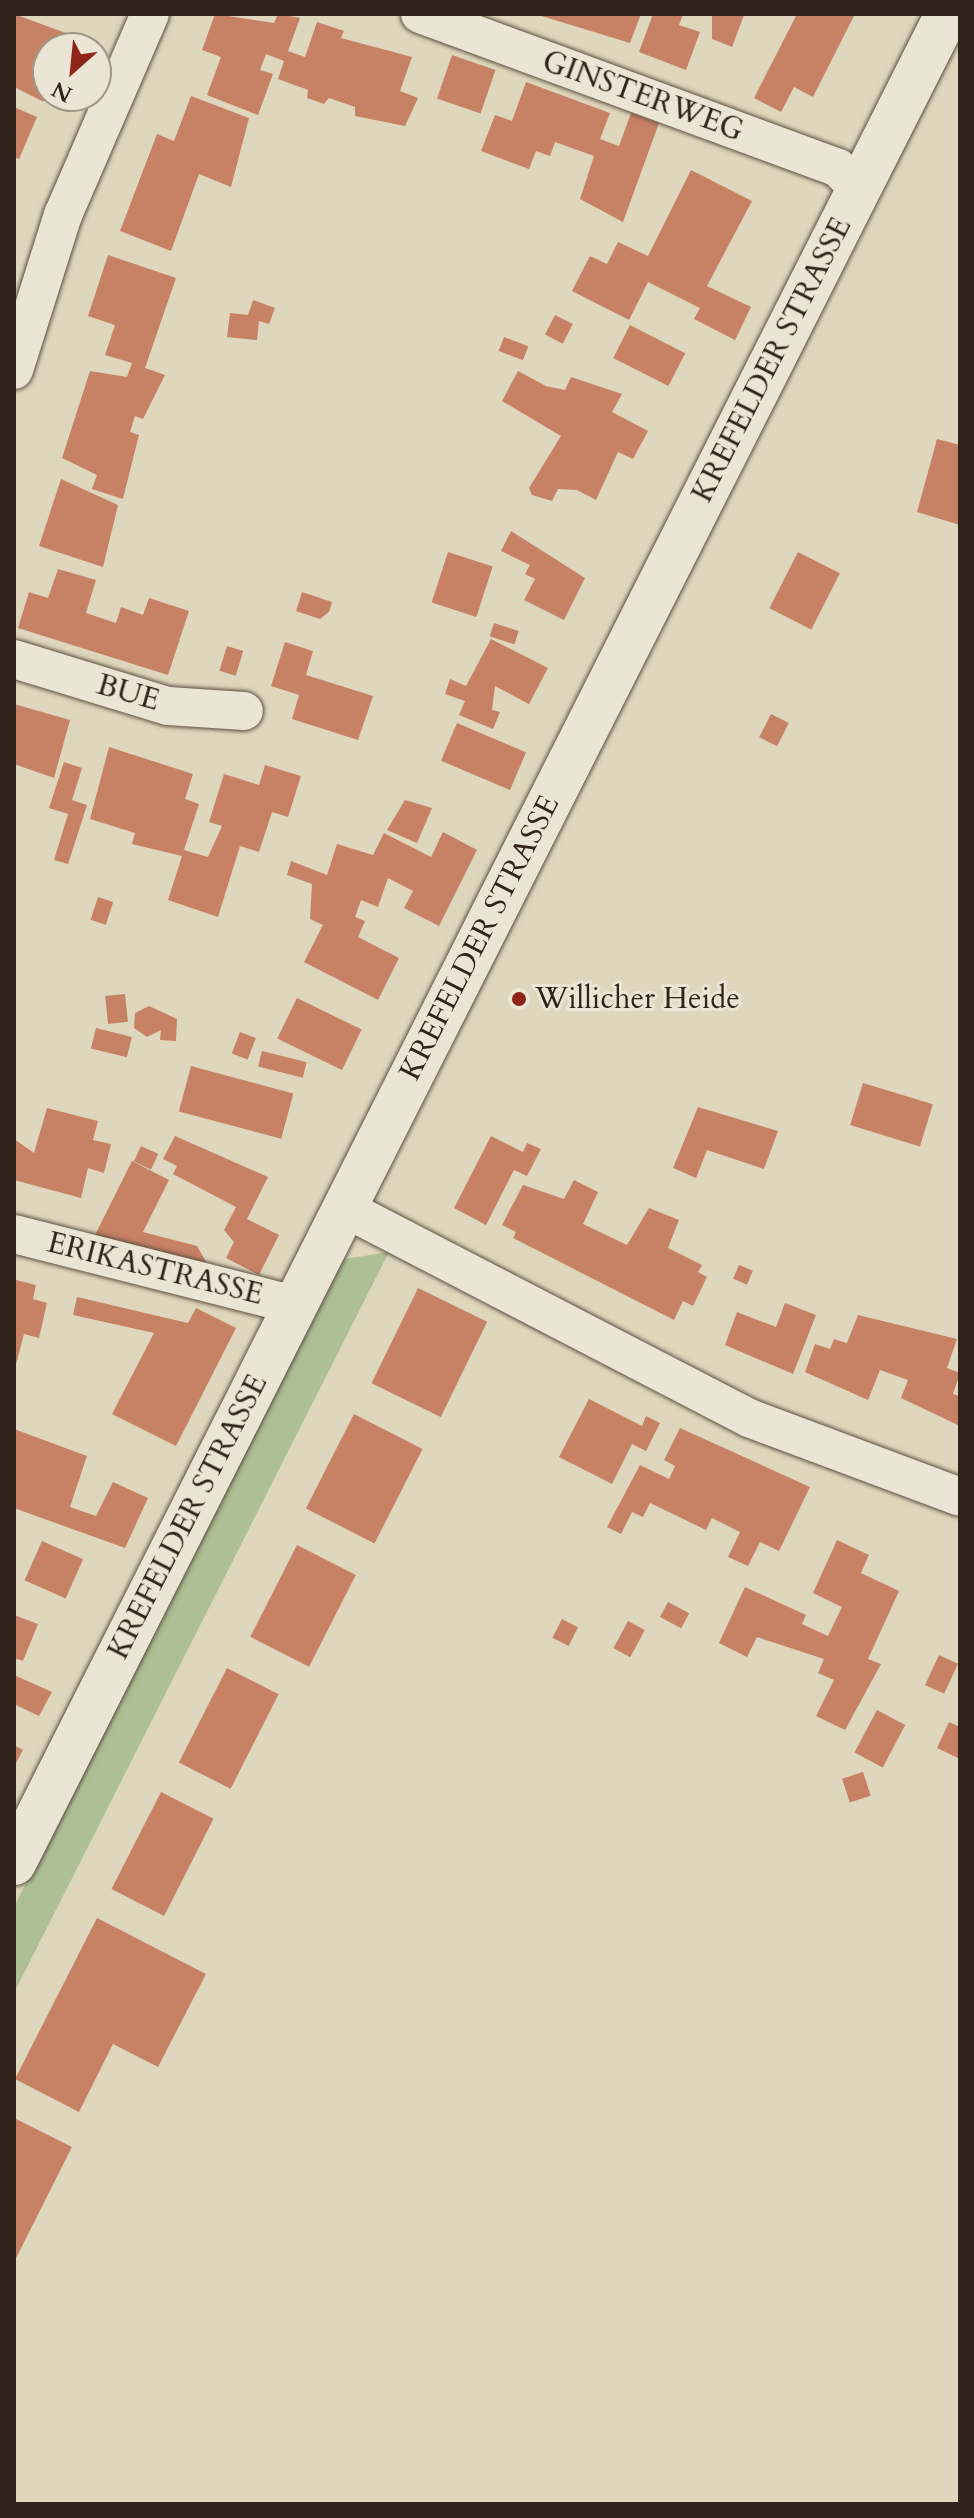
<!DOCTYPE html>
<style>
body{margin:0}
#map{position:relative;width:974px;height:2518px;overflow:hidden;background:#dfd7bd;font-family:Cardo,serif}
div>[style]{position:absolute}
[style*='--x']{left:calc(var(--x)*1px);top:calc(var(--y)*1px);width:calc(var(--w)*1px);rotate:calc(var(--a)*1deg)}
.green>*{inset:0;background:#acbf95}
.building>*{inset:0;background:#c78165;transform-origin:0 0}
.roads{filter:drop-shadow(0 0 2px #5c5042) drop-shadow(0 0 2px #5c5042)}
.minor>*{height:38px;margin:-19px;padding:0 19px;transform-origin:19px;border-radius:19px;background:#eae5d4}
.secondary>*{height:44px;margin:-22px;padding:0 22px;transform-origin:22px;border-radius:22px;background:#eae5d4}
.dots>*{width:22px;height:22px;translate:-50% -50%;box-sizing:border-box;border:4px solid #eae5d4;border-radius:50%}
span{translate:-50% -50%;white-space:nowrap;text-align:center;line-height:1.15;-webkit-text-stroke:6px #eae5d4;paint-order:stroke}
.street-label{font-size:30px;color:#302319}
.poi-label{font-size:30px;color:#302319}
.left{translate:0 -50%;text-align:left}
.frame{position:absolute;inset:0;border:16px solid #302319;pointer-events:none}
.north{position:absolute;left:32px;top:32px;width:80px;height:80px;box-sizing:border-box;background:#eae5d4;border:2px solid #a09789;border-radius:50%;rotate:207deg;font-size:22px;font-weight:700;line-height:32px;text-align:center;color:#302319}
.north::after{content:'';display:block;margin:auto;width:28px;height:36px;background:#8f2418;clip-path:polygon(50% 0,100% 100%,50% 72%,0 100%)}
</style>
<div id="map">
<div class="green">
<i style="clip-path:polygon(389px 1252px,14px 1993px,14px 1907px,339px 1260px)"></i>
</div>
<div class="building">
<i style="clip-path:polygon(14px 14px,74px 36px,68px 48px,48px 48px,44px 102px,14px 87px)"></i>
<i style="clip-path:polygon(215px 14px,274px 23px,278px 14px,300px 18px,288px 51px,305px 57px,317px 22px,344px 31px,341px 38px,412px 57px,400px 91px,418px 98px,405px 126px,355px 116px,355px 107px,329px 98px,324px 104px,307px 98px,308px 90px,278px 79px,284px 61px,266px 54px,260px 70px,273px 74px,258px 115px,207px 95px,221px 57px,202px 50px)"></i>
<i style="clip-path:polygon(535px 14px,641px 14px,630px 43px)"></i>
<i style="clip-path:polygon(653px 14px,683px 14px,679px 25px,700px 32px,686px 70px,639px 52px)"></i>
<i style="clip-path:polygon(712px 14px,744px 15px,732px 47px,712px 39px)"></i>
<i style="clip-path:polygon(797px 14px,855px 14px,813px 97px,794px 87px,781px 112px,754px 98px)"></i>
<i style="left:452px;top:55px;width:46px;height:46px;rotate:19deg"></i>
<i style="clip-path:polygon(526px 82px,610px 113px,600px 139px,619px 146px,631px 113px,659px 123px,623px 222px,580px 199px,594px 156px,555px 142px,550px 156px,536px 151px,529px 169px,481px 151px,495px 115px,512px 121px)"></i>
<i style="clip-path:polygon(191px 96px,249px 118px,231px 187px,199px 174px,171px 251px,120px 231px,157px 134px,174px 141px)"></i>
<i style="clip-path:polygon(14px 107px,37px 117px,19px 159px,14px 157px)"></i>
<i style="clip-path:polygon(691px 170px,752px 201px,707px 286px,751px 307px,735px 340px,694px 319px,700px 308px,648px 282px,629px 320px,572px 291px,590px 256px,607px 264px,618px 242px,648px 256px)"></i>
<i style="clip-path:polygon(108px 255px,176px 278px,145px 368px,165px 375px,143px 419px,135px 416px,130px 432px,139px 435px,123px 499px,92px 489px,97px 475px,62px 458px,90px 371px,127px 377px,132px 363px,105px 355px,115px 325px,88px 316px)"></i>
<i style="clip-path:polygon(253px 300px,275px 308px,269px 324px,259px 321px,257px 340px,227px 337px,230px 313px,248px 315px)"></i>
<i style="left:555px;top:315px;width:20px;height:22px;rotate:27deg"></i>
<i style="left:630px;top:325px;width:62px;height:37px;rotate:27deg"></i>
<i style="left:504px;top:337px;width:26px;height:15px;rotate:21deg"></i>
<i style="clip-path:polygon(518px 371px,546px 386px,565px 390px,571px 377px,622px 394px,612px 412px,648px 431px,633px 459px,618px 452px,596px 500px,577px 490px,558px 489px,552px 501px,532px 495px,529px 488px,561px 436px,502px 401px)"></i>
<i style="clip-path:polygon(937px 439px,960px 445px,960px 525px,917px 512px)"></i>
<i style="clip-path:polygon(61px 479px,118px 505px,103px 567px,39px 546px)"></i>
<i style="clip-path:polygon(511px 531px,585px 578px,564px 620px,524px 600px,535px 579px,525px 574px,530px 565px,501px 551px)"></i>
<i style="left:448px;top:552px;width:47px;height:53px;rotate:18deg"></i>
<i style="left:798px;top:552px;width:47px;height:63px;rotate:27deg"></i>
<i style="clip-path:polygon(58px 569px,96px 580px,86px 613px,116px 623px,121px 607px,143px 615px,149px 598px,189px 611px,168px 675px,18px 628px,29px 592px,48px 598px)"></i>
<i style="clip-path:polygon(302px 592px,332px 602px,329px 612px,320px 619px,296px 611px)"></i>
<i style="left:494px;top:623px;width:26px;height:14px;rotate:18deg"></i>
<i style="clip-path:polygon(491px 639px,548px 668px,529px 704px,495px 686px,492px 710px,500px 712px,493px 729px,459px 715px,465px 701px,445px 694px,450px 679px,466px 686px)"></i>
<i style="clip-path:polygon(285px 642px,313px 651px,306px 675px,373px 696px,358px 740px,292px 719px,299px 695px,271px 686px)"></i>
<i style="left:227px;top:646px;width:17px;height:26px;rotate:17deg"></i>
<i style="clip-path:polygon(14px 704px,70px 720px,54px 778px,14px 764px)"></i>
<i style="left:771px;top:714px;width:20px;height:26px;rotate:27deg"></i>
<i style="left:457px;top:723px;width:75px;height:41px;rotate:23deg"></i>
<i style="clip-path:polygon(109px 747px,193px 774px,185px 799px,199px 804px,184px 850px,208px 857px,222px 826px,209px 822px,224px 774px,259px 785px,265px 765px,301px 776px,288px 817px,272px 812px,259px 852px,240px 846px,218px 917px,168px 900px,182px 856px,132px 844px,135px 833px,90px 819px)"></i>
<i style="clip-path:polygon(64px 762px,82px 768px,72px 800px,87px 805px,68px 864px,54px 860px,68px 814px,49px 808px)"></i>
<i style="clip-path:polygon(405px 800px,432px 808px,417px 843px,387px 830px)"></i>
<i style="clip-path:polygon(443px 832px,477px 850px,439px 926px,404px 908px,413px 891px,388px 878px,378px 907px,361px 900px,355px 917px,365px 921px,358px 937px,399px 958px,378px 1000px,304px 962px,323px 925px,310px 919px,312px 884px,287px 875px,291px 861px,327px 875px,337px 844px,373px 855px,384px 833px,431px 857px)"></i>
<i style="left:98px;top:897px;width:16px;height:24px;rotate:18deg"></i>
<i style="left:125px;top:994px;width:28px;height:20px;rotate:84deg"></i>
<i style="left:297px;top:998px;width:72px;height:45px;rotate:26deg"></i>
<i style="clip-path:polygon(149px 1006px,177px 1019px,176px 1041px,160px 1040px,161px 1030px,147px 1037px,134px 1028px,135px 1013px)"></i>
<i style="left:96px;top:1028px;width:37px;height:21px;rotate:14deg"></i>
<i style="left:240px;top:1032px;width:17px;height:23px;rotate:21deg"></i>
<i style="left:262px;top:1051px;width:46px;height:16px;rotate:14deg"></i>
<i style="left:191px;top:1066px;width:106px;height:47px;rotate:15deg"></i>
<i style="left:863px;top:1083px;width:73px;height:44px;rotate:17deg"></i>
<i style="clip-path:polygon(698px 1107px,778px 1131px,764px 1169px,707px 1150px,696px 1178px,673px 1168px)"></i>
<i style="clip-path:polygon(47px 1108px,98px 1121px,93px 1140px,111px 1144px,104px 1173px,88px 1168px,81px 1198px,14px 1180px,14px 1139px,34px 1153px)"></i>
<i style="clip-path:polygon(175px 1136px,268px 1177px,247px 1219px,279px 1235px,259px 1275px,226px 1258px,234px 1242px,224px 1230px,236px 1207px,173px 1174px,177px 1166px,163px 1159px)"></i>
<i style="clip-path:polygon(491px 1136px,523px 1152px,527px 1143px,541px 1149px,527px 1176px,514px 1170px,486px 1225px,454px 1208px)"></i>
<i style="left:141px;top:1146px;width:19px;height:17px;rotate:25deg"></i>
<i style="clip-path:polygon(132px 1161px,169px 1180px,143px 1232px,197px 1246px,209px 1267px,93px 1239px)"></i>
<i style="clip-path:polygon(574px 1180px,598px 1192px,583px 1224px,627px 1245px,649px 1208px,679px 1220px,668px 1248px,702px 1265px,698px 1272px,707px 1277px,693px 1306px,683px 1301px,674px 1320px,513px 1238px,516px 1232px,502px 1225px,523px 1185px,564px 1199px)"></i>
<i style="left:739px;top:1265px;width:15px;height:15px;rotate:23deg"></i>
<i style="clip-path:polygon(16px 1280px,36px 1285px,33px 1299px,47px 1303px,39px 1338px,24px 1334px,15px 1368px)"></i>
<i style="left:418px;top:1288px;width:77px;height:106px;rotate:26deg"></i>
<i style="clip-path:polygon(77px 1297px,188px 1323px,196px 1308px,236px 1328px,176px 1446px,112px 1414px,154px 1333px,73px 1315px)"></i>
<i style="clip-path:polygon(785px 1303px,816px 1315px,793px 1374px,725px 1345px,737px 1312px,776px 1327px)"></i>
<i style="clip-path:polygon(858px 1315px,957px 1339px,947px 1368px,960px 1373px,953px 1394px,960px 1396px,960px 1426px,901px 1398px,908px 1380px,880px 1370px,868px 1400px,805px 1372px,815px 1344px,830px 1349px,834px 1339px,847px 1343px)"></i>
<i style="clip-path:polygon(589px 1399px,642px 1426px,646px 1416px,660px 1423px,646px 1451px,632px 1444px,612px 1484px,559px 1457px)"></i>
<i style="left:354px;top:1414px;width:77px;height:106px;rotate:27deg"></i>
<i style="clip-path:polygon(680px 1428px,810px 1487px,779px 1551px,760px 1542px,748px 1566px,728px 1557px,740px 1532px,712px 1518px,706px 1530px,650px 1503px,643px 1517px,632px 1512px,621px 1534px,607px 1527px,640px 1465px,669px 1479px,675px 1466px,664px 1460px)"></i>
<i style="clip-path:polygon(14px 1429px,87px 1456px,70px 1507px,96px 1516px,113px 1482px,148px 1498px,125px 1548px,14px 1508px)"></i>
<i style="clip-path:polygon(837px 1540px,869px 1555px,861px 1573px,899px 1591px,868px 1659px,881px 1664px,845px 1730px,816px 1716px,834px 1680px,818px 1673px,824px 1659px,757px 1637px,747px 1657px,719px 1643px,745px 1587px,806px 1615px,802px 1624px,828px 1636px,842px 1607px,813px 1593px)"></i>
<i style="left:42px;top:1541px;width:45px;height:43px;rotate:24deg"></i>
<i style="left:297px;top:1545px;width:66px;height:103px;rotate:27deg"></i>
<i style="left:668px;top:1602px;width:24px;height:17px;rotate:28deg"></i>
<i style="clip-path:polygon(14px 1615px,38px 1624px,23px 1661px,14px 1658px)"></i>
<i style="left:562px;top:1619px;width:18px;height:21px;rotate:27deg"></i>
<i style="left:628px;top:1621px;width:19px;height:31px;rotate:28deg"></i>
<i style="left:939px;top:1655px;width:21px;height:33px;rotate:25deg"></i>
<i style="left:227px;top:1668px;width:58px;height:106px;rotate:27deg"></i>
<i style="clip-path:polygon(14px 1675px,52px 1692px,39px 1716px,14px 1704px)"></i>
<i style="left:877px;top:1710px;width:32px;height:48px;rotate:28deg"></i>
<i style="clip-path:polygon(949px 1722px,960px 1727px,960px 1759px,937px 1748px)"></i>
<i style="clip-path:polygon(14px 1745px,23px 1750px,14px 1767px)"></i>
<i style="left:863px;top:1772px;width:25px;height:22px;rotate:72deg"></i>
<i style="left:161px;top:1792px;width:59px;height:109px;rotate:27deg"></i>
<i style="clip-path:polygon(97px 1918px,206px 1974px,158px 2067px,113px 2044px,79px 2112px,15px 2079px)"></i>
<i style="clip-path:polygon(14px 2118px,72px 2147px,14px 2262px)"></i>
</div>
<div class="roads">
<div class="minor">
<i style="--x:420;--y:14;--w:445;--a:20.2"></i>
<i style="--x:838;--y:168;--w:30;--a:45"></i>
<i style="--x:14;--y:370;--w:163;--a:-72.5"></i>
<i style="--x:63;--y:215;--w:219;--a:-66.6"></i>
<i style="--x:14;--y:659;--w:161;--a:17"></i>
<i style="--x:168;--y:706;--w:76;--a:3.8"></i>
<i style="--x:344;--y:1208;--w:456;--a:27.4"></i>
<i style="--x:749;--y:1418;--w:225;--a:20.5"></i>
<i style="--x:14;--y:1234;--w:290;--a:14.2"></i>
</div>
<div class="secondary">
<i style="--x:14;--y:1863;--w:2071;--a:-63.22"></i>
</div>
</div>
<div class="dots">
<i style="left:519px;top:999px;background:#8f2418"></i>
</div>
<div class="street-label">
<span style="left:643px;top:96px;rotate:20deg">GINSTERWEG</span>
<span style="left:772px;top:360px;rotate:-63deg">KREFELDER STRASSE</span>
<span style="left:128px;top:693px;rotate:16deg">BUE</span>
<span style="left:480px;top:938px;rotate:-63deg">KREFELDER STRASSE</span>
<span style="left:155px;top:1269px;rotate:14deg">ERIKASTRASSE</span>
<span style="left:188px;top:1517px;rotate:-63deg">KREFELDER STRASSE</span>
</div>
<div class="poi-label">
<span class="left" style="left:535px;top:999px">Willicher Heide</span>
</div>
<div class="frame"></div>
<div class="north">N</div>
</div>
